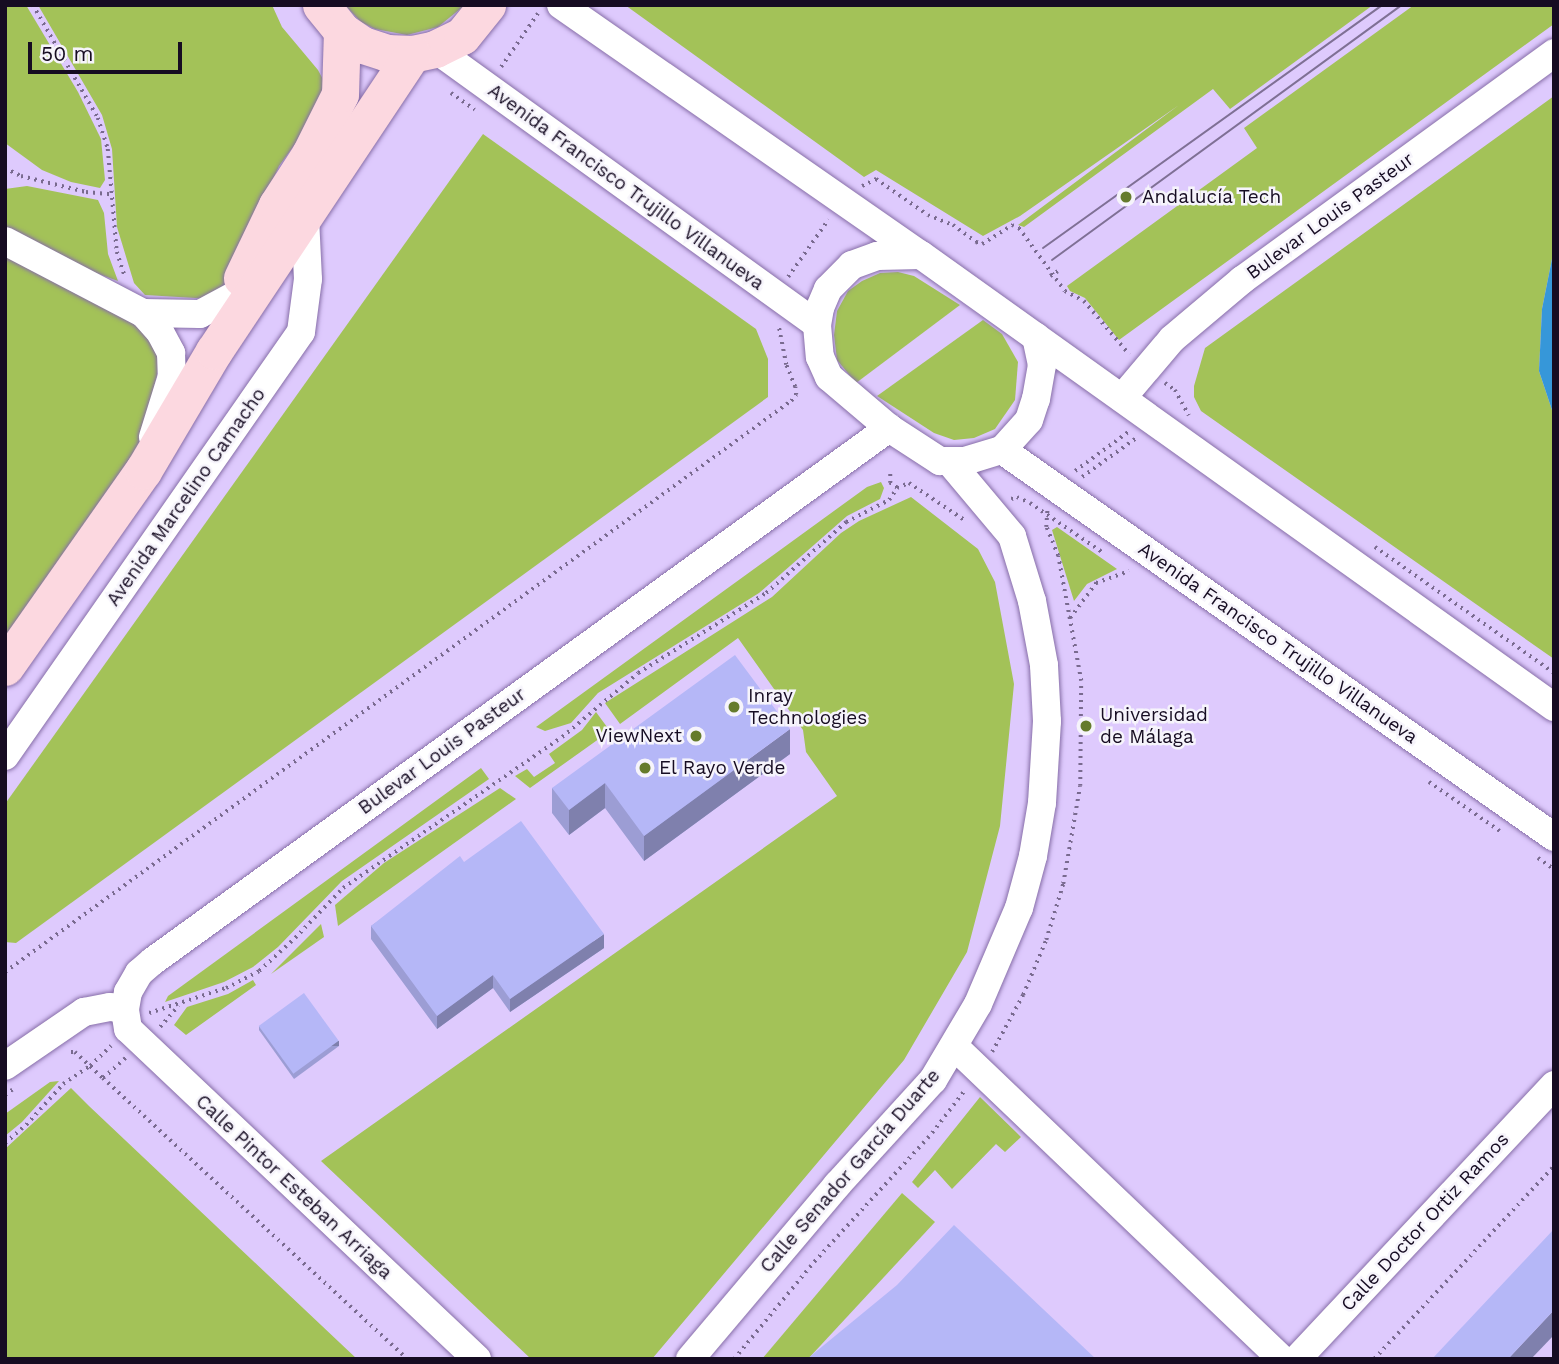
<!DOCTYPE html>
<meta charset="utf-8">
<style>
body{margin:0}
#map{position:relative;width:1559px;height:1364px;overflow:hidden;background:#decafd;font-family:"Work Sans",sans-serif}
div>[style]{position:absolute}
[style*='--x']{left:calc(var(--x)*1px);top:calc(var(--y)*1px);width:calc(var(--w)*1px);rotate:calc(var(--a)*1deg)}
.green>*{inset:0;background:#a3c258}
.water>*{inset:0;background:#3697d9}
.path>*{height:3.5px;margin-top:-1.75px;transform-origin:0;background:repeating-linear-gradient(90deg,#796a8f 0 2px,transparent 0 7px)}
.roads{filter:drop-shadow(0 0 2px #876ea8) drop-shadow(0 0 2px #876ea8)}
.minor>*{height:28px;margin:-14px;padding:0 14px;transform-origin:14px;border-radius:14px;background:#fff}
.major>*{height:37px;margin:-18.5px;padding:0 18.5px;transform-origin:18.5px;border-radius:18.5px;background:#fcd8e0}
.tram>*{height:2px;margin:-1px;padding:0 1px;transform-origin:1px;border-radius:1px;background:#7f7095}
.wall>*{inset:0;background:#9c9dd4}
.shaded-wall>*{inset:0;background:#7f80ad;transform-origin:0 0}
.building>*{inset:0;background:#b5b7f7;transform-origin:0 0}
.dots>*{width:19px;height:19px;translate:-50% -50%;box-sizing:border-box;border:4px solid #f6f4fb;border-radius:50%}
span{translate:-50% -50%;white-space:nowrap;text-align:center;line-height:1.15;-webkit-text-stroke:5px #f6f4fb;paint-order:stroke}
.street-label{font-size:19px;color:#160c22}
.poi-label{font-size:19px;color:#160c22}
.left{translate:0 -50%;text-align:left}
.right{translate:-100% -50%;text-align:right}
.frame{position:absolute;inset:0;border:7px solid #160c22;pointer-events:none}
.scale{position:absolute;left:28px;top:42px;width:154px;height:32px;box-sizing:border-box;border:4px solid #160c22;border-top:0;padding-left:9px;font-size:21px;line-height:24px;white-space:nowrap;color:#160c22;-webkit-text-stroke:5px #f6f4fb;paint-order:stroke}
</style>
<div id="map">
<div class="green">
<i style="clip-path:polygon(5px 5px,26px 5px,78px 92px,101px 139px,105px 180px,100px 188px,71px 182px,42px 170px,5px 143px)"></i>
<i style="clip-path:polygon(38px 5px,272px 5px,282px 27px,318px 70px,327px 87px,320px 110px,279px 166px,225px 287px,212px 299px,145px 295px,134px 283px,117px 227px,112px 149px,102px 115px)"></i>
<i style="clip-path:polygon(345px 5px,465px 5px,438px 27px,407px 35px,375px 29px,361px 22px)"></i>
<i style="clip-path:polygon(625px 5px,1373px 5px,1230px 109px,1213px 89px,1024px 227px,1018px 225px,1179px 105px,1020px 216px,983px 236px,876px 170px,864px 177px)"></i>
<i style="clip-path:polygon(1414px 5px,1554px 5px,1554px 24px,1119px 340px,1085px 298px,1070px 291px,1067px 286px,1257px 148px,1244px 128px)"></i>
<i style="clip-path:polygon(1554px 96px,1554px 249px,1542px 309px,1539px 371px,1554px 416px,1554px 659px,1201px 411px,1194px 397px,1194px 386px,1205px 348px)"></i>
<i style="clip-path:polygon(483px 134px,756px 329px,768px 359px,768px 397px,16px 943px,5px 942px,5px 804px)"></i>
<i style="clip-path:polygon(27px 186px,98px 200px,104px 213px,108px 254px,118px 281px,85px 269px,5px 227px,5px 189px)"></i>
<i style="clip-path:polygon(5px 256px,134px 321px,160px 343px,161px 359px,134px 469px,5px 652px)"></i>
<i style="clip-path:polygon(898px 272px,914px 276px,960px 305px,856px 383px,837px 360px,834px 335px,837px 311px,848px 291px,862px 281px,880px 273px)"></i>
<i style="clip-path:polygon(983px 320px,1002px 334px,1018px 362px,1015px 400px,995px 429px,974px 438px,954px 440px,934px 433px,877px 396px)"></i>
<i style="clip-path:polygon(881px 482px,884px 488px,880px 499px,847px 516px,759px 593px,598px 693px,571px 723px,545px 731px,536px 727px,867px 487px)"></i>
<i style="clip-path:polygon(911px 497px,978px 549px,995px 582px,1014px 684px,1000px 826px,967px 952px,904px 1060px,652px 1359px,531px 1359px,321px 1161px,837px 796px,806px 752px,803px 730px,738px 638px,620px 724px,605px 703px,772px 597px,841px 533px,859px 521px)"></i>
<i style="clip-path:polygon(1057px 527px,1117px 569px,1087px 584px,1074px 601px,1052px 530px)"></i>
<i style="clip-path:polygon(596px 712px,610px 731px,530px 788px,515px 776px,527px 769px,534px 777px,555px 763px,549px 754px,582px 730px)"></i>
<i style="clip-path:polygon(481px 768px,489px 779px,342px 881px,278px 947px,253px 967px,224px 982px,165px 1002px,168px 996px)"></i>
<i style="clip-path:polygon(500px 788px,516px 799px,338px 926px,335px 905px,384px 863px)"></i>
<i style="clip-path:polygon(321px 924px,324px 937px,271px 974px)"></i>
<i style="clip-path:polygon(253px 980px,256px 985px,186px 1035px,174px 1025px,187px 1007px,228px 994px)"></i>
<i style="clip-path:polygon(59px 1081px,22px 1122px,5px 1136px,5px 1114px,50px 1082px)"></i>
<i style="clip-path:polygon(71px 1088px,89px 1106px,357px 1359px,5px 1359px,5px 1149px)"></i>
<i style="clip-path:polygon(980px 1097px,1021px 1137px,1005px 1152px,996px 1144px,952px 1189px,935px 1170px,918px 1188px,912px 1182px)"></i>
<i style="clip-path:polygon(902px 1193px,935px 1222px,808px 1359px,762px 1359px)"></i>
</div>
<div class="water">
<i style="clip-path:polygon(1554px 249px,1554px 416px,1539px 371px,1542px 309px)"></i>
</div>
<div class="path">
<i style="--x:33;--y:5;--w:130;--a:60.1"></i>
<i style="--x:98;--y:118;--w:33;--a:72"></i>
<i style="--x:108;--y:149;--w:103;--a:85"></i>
<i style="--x:117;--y:252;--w:25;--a:72"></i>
<i style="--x:501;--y:67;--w:65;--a:-55.6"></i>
<i style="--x:451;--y:93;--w:29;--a:35"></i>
<i style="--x:5;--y:168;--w:18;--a:27"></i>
<i style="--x:21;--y:176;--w:67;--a:13.8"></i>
<i style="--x:86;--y:192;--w:25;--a:5"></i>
<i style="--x:862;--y:186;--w:16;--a:-27"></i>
<i style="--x:876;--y:179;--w:63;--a:34.7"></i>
<i style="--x:928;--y:215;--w:27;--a:22"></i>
<i style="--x:953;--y:225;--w:29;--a:36"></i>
<i style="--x:976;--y:242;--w:6;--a:18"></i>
<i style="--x:982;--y:244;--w:36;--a:-32"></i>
<i style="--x:1012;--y:225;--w:8;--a:23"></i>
<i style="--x:1019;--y:228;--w:78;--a:53.9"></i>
<i style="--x:1065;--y:291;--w:21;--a:28"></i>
<i style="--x:1084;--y:301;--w:70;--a:49.7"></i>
<i style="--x:1050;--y:276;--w:9;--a:-32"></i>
<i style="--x:788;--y:277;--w:70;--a:-54.9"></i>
<i style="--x:1165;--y:383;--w:12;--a:35"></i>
<i style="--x:1175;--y:390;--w:29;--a:61"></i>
<i style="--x:1075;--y:471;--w:66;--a:-36.3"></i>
<i style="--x:1082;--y:477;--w:67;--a:-35.8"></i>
<i style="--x:897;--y:488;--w:13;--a:-23"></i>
<i style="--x:909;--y:483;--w:69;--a:33.7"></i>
<i style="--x:1011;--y:499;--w:6;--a:-18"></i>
<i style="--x:1017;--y:497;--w:14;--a:25"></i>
<i style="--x:1030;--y:503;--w:87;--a:34.2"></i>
<i style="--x:1375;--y:547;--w:219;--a:35.1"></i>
<i style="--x:1070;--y:618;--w:44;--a:-53.4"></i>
<i style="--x:1096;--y:583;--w:35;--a:-20"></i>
<i style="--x:1429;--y:782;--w:86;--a:34.6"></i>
<i style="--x:1538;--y:858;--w:19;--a:35"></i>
<i style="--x:5;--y:972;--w:972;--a:-36"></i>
<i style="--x:791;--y:401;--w:8;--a:-50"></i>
<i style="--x:796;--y:395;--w:8;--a:-97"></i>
<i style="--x:795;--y:387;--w:24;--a:-112"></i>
<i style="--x:786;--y:365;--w:38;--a:-101"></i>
<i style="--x:149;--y:1013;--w:81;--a:-18"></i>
<i style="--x:226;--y:988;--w:37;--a:-27"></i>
<i style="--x:259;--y:971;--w:49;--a:-42.5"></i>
<i style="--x:295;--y:938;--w:69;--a:-46.2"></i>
<i style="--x:343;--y:888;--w:266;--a:-34.6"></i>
<i style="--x:562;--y:737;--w:99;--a:-40.1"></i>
<i style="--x:638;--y:673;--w:151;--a:-32"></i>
<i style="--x:766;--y:593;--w:107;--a:-41.6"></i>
<i style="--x:846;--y:522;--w:48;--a:-27.1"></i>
<i style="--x:889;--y:500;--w:14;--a:-56"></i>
<i style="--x:897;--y:488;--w:9;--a:-144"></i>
<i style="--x:890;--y:483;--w:12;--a:-90"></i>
<i style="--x:160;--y:1027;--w:28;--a:-49"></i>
<i style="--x:71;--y:1052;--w:4;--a:0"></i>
<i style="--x:75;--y:1052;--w:38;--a:43"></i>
<i style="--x:103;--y:1078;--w:414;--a:42.7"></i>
<i style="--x:992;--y:1052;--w:65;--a:-61.5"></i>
<i style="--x:1023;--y:995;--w:60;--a:-67.3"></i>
<i style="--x:1046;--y:940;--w:59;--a:-73.1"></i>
<i style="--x:1063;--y:884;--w:99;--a:-80.2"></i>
<i style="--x:1080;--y:786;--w:105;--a:-89.5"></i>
<i style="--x:1081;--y:681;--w:127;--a:-100.4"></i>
<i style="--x:1058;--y:556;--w:31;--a:-112"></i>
<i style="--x:1046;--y:527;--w:16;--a:-86"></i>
<i style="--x:103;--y:1078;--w:31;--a:-42"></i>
<i style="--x:5;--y:1095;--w:9;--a:-36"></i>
<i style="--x:5;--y:1143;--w:28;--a:-41"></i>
<i style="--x:26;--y:1125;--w:55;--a:-47.9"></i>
<i style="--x:63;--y:1084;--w:32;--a:-34"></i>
<i style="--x:90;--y:1066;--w:29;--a:-44"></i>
<i style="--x:734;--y:1359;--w:126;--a:-50.5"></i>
<i style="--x:814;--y:1262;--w:175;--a:-47.5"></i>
<i style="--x:932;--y:1133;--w:54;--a:-52.5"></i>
<i style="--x:1374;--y:1359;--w:264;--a:-47"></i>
</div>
<div class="roads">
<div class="minor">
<i style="--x:561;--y:5;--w:438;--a:34.8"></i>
<i style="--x:921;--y:255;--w:778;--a:35.53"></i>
<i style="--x:435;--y:49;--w:471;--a:35.8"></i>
<i style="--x:5;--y:241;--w:156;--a:27.6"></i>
<i style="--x:143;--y:313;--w:25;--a:48"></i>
<i style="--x:160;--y:332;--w:24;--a:62"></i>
<i style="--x:171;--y:353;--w:23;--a:88"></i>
<i style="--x:172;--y:376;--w:64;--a:107.3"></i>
<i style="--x:921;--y:255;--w:44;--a:178.7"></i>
<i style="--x:877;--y:256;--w:27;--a:160"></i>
<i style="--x:852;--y:265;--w:34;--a:135"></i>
<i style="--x:828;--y:289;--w:21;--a:113"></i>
<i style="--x:820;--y:308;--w:17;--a:100"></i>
<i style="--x:817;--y:325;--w:32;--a:85"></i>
<i style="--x:820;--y:357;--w:22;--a:66"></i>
<i style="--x:829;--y:377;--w:79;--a:40.4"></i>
<i style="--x:889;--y:428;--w:61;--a:32.9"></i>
<i style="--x:940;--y:461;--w:25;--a:0"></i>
<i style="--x:965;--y:461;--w:39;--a:-17"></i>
<i style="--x:1002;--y:450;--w:40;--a:-48"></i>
<i style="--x:1029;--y:420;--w:22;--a:-72"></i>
<i style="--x:1036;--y:399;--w:35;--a:-80"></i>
<i style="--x:1042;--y:365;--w:29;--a:-102"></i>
<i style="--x:143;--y:313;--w:57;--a:1"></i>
<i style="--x:200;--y:314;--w:40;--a:-28"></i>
<i style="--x:1122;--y:398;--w:77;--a:-49.7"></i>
<i style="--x:1172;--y:339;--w:92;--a:-40.1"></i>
<i style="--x:1242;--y:280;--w:386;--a:-36"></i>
<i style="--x:1002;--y:450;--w:674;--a:35.03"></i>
<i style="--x:5;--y:756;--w:517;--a:-55.08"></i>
<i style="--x:301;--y:332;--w:53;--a:-82.5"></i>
<i style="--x:308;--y:279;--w:61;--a:-92.8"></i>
<i style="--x:954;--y:1046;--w:453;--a:43.7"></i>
<i style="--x:5;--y:1066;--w:96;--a:-34.4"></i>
<i style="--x:84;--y:1012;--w:26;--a:-11"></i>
<i style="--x:110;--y:1007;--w:15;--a:8"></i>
<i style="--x:477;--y:1359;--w:480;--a:-136.6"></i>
<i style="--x:128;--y:1029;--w:20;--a:-99"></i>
<i style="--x:125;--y:1009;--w:17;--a:-80"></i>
<i style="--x:128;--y:992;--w:22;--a:-60"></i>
<i style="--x:139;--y:973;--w:18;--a:-41"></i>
<i style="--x:153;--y:961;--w:909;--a:-35.91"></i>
<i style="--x:690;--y:1359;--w:228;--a:-49.8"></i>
<i style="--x:837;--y:1185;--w:142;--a:-47.6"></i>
<i style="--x:933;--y:1080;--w:88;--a:-59.4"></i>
<i style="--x:978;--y:1004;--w:104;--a:-66.9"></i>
<i style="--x:1019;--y:908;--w:54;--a:-74.9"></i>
<i style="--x:1033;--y:856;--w:54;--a:-80.4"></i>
<i style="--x:1042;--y:803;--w:82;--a:-86.5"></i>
<i style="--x:1047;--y:721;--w:56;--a:-93.1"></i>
<i style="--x:1044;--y:665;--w:65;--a:-100.6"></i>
<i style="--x:1032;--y:601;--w:68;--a:-107.1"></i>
<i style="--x:1012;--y:536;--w:98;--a:-130"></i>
<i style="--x:1297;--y:1359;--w:376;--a:-46.8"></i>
</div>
<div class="major">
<i style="--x:321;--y:5;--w:33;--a:51"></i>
<i style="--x:342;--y:31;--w:25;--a:34"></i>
<i style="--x:363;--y:45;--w:25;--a:18"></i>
<i style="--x:387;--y:53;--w:25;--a:2"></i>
<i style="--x:412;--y:54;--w:24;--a:-12"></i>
<i style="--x:435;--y:49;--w:30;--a:-26"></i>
<i style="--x:462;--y:36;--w:40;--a:-51"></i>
<i style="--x:242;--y:278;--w:81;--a:-64.4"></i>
<i style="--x:277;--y:205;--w:61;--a:-57.1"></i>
<i style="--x:310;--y:154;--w:67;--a:-63.4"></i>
<i style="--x:340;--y:94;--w:63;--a:-88.2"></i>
<i style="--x:5;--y:667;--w:240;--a:-54.9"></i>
<i style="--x:143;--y:471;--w:139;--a:-59.4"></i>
<i style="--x:214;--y:351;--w:357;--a:-56.3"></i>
</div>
</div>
<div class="tram">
<i style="--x:1043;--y:248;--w:418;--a:-35.6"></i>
<i style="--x:1052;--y:260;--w:433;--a:-36.1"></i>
</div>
<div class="wall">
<i style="clip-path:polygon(790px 754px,644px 861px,605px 808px,569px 835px,552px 813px,552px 788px)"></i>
<i style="clip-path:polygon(464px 862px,604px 948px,510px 1012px,493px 988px,437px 1029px,371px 939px,371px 926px)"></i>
<i style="clip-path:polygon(259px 1026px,339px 1046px,294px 1079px,259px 1030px)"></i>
</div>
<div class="shaded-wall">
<i style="clip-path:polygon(790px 729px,790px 754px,644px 861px,644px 836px)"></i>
<i style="clip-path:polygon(605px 783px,605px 808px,569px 835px,569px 810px)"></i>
<i style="clip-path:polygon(604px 934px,604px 948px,510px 1012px,510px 999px)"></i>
<i style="clip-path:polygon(493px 975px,493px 988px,437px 1029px,437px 1016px)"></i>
<i style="left:339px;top:1041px;width:5px;height:56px;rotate:90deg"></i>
<i style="clip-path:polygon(1554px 1310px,1554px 1335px,1531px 1359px,1508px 1359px)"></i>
</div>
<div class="building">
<i style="clip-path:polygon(735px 655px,790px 729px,644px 836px,605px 783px,569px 810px,552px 788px)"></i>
<i style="clip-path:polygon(521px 821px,604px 934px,510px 999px,493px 975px,437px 1016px,371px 926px,460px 856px,464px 862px)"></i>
<i style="left:304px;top:993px;width:59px;height:56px;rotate:54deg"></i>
<i style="clip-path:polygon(954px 1225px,1096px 1359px,807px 1359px,897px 1285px)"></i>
<i style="clip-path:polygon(1554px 1229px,1554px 1310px,1508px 1359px,1432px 1359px)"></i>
</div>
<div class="dots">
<i style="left:1126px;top:197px;background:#657b2c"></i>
<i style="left:734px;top:707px;background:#657b2c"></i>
<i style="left:1086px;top:726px;background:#657b2c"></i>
<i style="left:696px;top:736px;background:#657b2c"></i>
<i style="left:645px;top:768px;background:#657b2c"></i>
</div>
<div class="street-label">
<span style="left:626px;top:187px;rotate:36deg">Avenida Francisco Trujillo Villanueva</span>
<span style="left:1330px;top:216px;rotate:-36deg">Bulevar Louis Pasteur</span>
<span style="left:186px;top:497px;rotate:-55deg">Avenida Marcelino Camacho</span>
<span style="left:1278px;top:643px;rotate:35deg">Avenida Francisco Trujillo Villanueva</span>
<span style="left:442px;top:751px;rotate:-36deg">Bulevar Louis Pasteur</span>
<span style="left:850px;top:1171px;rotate:-49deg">Calle Senador García Duarte</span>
<span style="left:294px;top:1187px;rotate:43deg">Calle Pintor Esteban Arriaga</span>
<span style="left:1425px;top:1222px;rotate:-47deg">Calle Doctor Ortiz Ramos</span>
</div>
<div class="poi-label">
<span class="left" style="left:1142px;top:197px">Andalucía Tech</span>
<span class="left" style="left:748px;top:707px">Inray<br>Technologies</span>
<span class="left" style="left:1100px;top:726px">Universidad<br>de Málaga</span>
<span class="right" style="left:682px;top:736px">ViewNext</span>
<span class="left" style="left:659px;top:768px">El Rayo Verde</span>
</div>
<div class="frame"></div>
<div class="scale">50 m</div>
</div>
